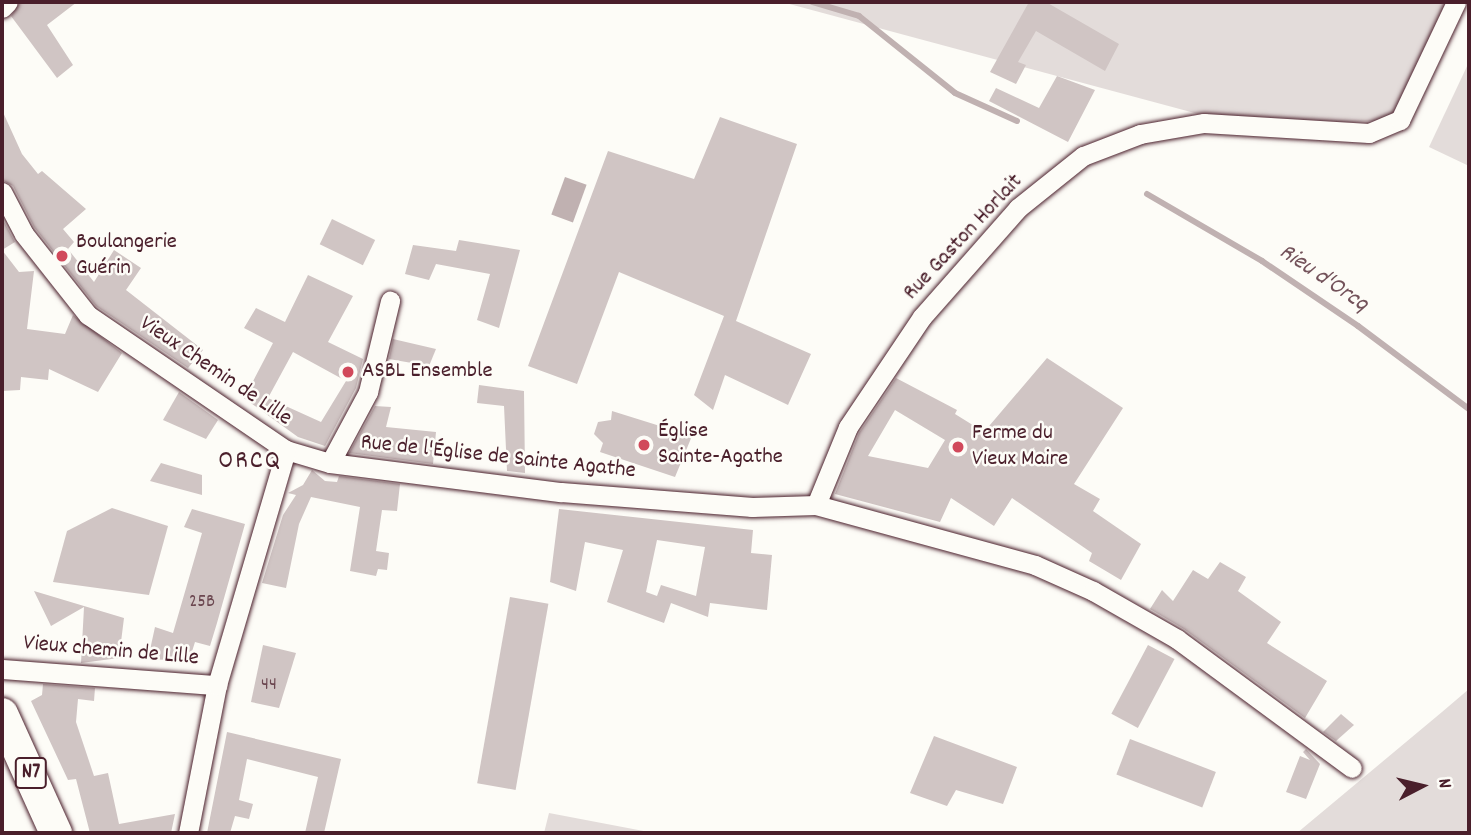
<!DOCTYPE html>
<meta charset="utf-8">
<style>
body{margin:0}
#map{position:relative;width:1471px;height:835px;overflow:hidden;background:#fdfcf7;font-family:Dekko,sans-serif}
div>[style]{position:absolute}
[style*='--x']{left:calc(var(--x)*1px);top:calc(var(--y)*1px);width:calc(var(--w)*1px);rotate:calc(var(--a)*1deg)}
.green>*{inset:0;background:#e3dcda}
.water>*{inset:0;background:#c0b1b1;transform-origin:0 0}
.stream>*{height:6px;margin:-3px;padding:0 3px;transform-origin:3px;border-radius:3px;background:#c0b1b1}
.building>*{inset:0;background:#d0c5c4;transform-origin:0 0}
.roads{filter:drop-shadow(0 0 2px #4a1f2b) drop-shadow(0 0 2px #4a1f2b)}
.street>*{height:19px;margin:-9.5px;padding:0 9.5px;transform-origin:9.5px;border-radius:9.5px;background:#fdfcf7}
.primary>*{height:32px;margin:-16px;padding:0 16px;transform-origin:16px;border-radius:16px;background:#fdfcf7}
.dots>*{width:19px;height:19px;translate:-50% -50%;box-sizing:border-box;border:4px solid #fdfcf7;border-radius:50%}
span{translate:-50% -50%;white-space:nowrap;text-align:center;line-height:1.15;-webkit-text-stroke:5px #fdfcf7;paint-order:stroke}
.number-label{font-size:19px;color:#6c4851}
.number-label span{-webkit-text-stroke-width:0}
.shield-label span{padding:2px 5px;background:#fdfcf7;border:2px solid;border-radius:5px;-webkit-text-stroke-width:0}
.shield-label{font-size:21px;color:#4a1f2b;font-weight:700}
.street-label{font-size:23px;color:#4a1f2b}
.poi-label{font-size:23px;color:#4a1f2b}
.left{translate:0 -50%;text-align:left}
.water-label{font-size:24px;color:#73525a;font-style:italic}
.quarter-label{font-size:26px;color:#4a1f2b;letter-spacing:2px}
.frame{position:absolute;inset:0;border:4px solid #4a1f2b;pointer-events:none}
.north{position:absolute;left:1387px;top:751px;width:70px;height:70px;-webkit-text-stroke:5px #fdfcf7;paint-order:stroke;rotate:83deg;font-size:19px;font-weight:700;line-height:28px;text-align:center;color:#4a1f2b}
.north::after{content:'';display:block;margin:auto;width:24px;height:32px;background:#4a1f2b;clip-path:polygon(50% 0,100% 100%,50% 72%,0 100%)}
</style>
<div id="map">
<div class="green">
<i style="clip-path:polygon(782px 2px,1454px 2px,1400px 120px,1243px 126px)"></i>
<i style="clip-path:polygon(1469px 62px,1469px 166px,1429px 147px)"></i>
<i style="clip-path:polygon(1469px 689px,1469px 833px,1297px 833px,1442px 712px)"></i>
<i style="clip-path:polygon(549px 813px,654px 833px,544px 833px)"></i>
</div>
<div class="water">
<i style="left:565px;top:177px;width:23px;height:40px;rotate:20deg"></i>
</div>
<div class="stream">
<i style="--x:812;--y:2;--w:49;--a:16.6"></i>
<i style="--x:859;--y:16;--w:123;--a:38.7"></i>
<i style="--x:955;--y:93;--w:68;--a:24.3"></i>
<i style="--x:1147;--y:194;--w:133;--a:30.2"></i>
<i style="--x:1262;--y:261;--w:116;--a:34.1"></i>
<i style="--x:1358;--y:326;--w:139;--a:36.8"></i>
</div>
<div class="building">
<i style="clip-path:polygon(20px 2px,77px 2px,47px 25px,73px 65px,57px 78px,11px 16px)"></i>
<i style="clip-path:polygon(1029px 2px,1046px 2px,1119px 44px,1105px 71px,1036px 31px,1018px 62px,1026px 65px,1016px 84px,990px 72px)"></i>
<i style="clip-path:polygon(1057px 76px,1095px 90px,1068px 142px,989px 101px,996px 88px,1039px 108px)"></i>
<i style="clip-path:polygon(2px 110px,22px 154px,38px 174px,42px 171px,86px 209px,63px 229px,74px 242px,68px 249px,94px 282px,114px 250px,141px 268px,126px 290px,203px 350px,188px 368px,96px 306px,34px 227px,13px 186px,2px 180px)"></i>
<i style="clip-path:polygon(720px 117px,797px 144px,736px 321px,811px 354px,788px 405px,725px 375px,713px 410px,694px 395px,724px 316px,619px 272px,577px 384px,528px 366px,608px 151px,694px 179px)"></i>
<i style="clip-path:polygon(2px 218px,15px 242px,2px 250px,19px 272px,34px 271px,27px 329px,65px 334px,73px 315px,122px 353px,98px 392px,49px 369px,48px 380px,21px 377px,20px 390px,2px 391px)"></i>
<i style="left:332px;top:219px;width:48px;height:28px;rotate:26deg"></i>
<i style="clip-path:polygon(459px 240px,520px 250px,499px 328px,477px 320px,490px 274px,436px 264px,429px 280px,405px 274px,413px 245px,456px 251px)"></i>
<i style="clip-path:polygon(evenodd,308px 275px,353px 296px,328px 342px,363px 359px,356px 388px,325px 446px,298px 437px,237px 393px,244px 383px,250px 387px,273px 343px,244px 328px,256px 308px,285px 322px,308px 275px,293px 352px,346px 381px,321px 422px,268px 398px,293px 352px)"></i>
<i style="clip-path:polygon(393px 339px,436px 349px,429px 366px,389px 359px)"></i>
<i style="clip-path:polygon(evenodd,1047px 358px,1123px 408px,1074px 484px,1100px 499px,1093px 511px,1141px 544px,1121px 580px,1089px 561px,1092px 553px,1012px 498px,994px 526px,951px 498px,940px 522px,835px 494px,859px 433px,896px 378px,957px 410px,955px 414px,984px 432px,1047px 358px,895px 410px,945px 440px,928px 468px,868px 456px,895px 410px)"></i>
<i style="clip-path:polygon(479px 385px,524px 391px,525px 473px,507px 471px,504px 406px,477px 403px)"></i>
<i style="clip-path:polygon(179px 392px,218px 420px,206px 439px,163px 420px)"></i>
<i style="clip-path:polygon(375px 406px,391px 407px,386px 427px,436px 432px,433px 464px,349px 453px)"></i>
<i style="clip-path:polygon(612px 411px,692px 436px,675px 477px,600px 452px,603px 443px,594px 434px,598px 422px,611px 420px)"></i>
<i style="clip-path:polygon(161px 463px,202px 475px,202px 495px,150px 481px)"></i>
<i style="clip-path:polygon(312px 470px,325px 481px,337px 482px,339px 476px,400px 484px,397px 511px,382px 510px,376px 551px,389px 553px,387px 570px,378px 569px,376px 576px,350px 571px,360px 507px,311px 497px,299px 524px,286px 588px,262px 583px,283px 515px,296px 495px,288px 493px,303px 485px)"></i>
<i style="clip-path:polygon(112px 508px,168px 526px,149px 595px,53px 582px,67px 531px)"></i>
<i style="clip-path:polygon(192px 509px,245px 524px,217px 623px,210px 646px,195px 642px,189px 661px,148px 659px,155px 627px,173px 633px,202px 533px,184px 527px)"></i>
<i style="clip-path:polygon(evenodd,559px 509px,753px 530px,751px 553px,772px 555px,767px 610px,710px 603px,708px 617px,671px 603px,664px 623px,607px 602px,623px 550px,585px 542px,576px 591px,550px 582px,559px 509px,657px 540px,705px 547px,696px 596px,661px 585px,657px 596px,646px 592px,657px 540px)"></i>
<i style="clip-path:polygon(1220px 562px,1246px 577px,1238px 591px,1281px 622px,1267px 643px,1327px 681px,1305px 718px,1184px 629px,1150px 609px,1162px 590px,1173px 601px,1193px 570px,1208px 579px)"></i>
<i style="clip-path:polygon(34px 591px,124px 618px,119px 658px,81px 663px,84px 607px,51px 626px)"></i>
<i style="left:510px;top:597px;width:39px;height:189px;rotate:10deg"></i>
<i style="clip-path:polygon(263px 645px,296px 653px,279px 708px,251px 702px)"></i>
<i style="left:1148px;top:645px;width:30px;height:78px;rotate:28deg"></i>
<i style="clip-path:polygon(43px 684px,95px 688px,94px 701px,78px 699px,76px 722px,94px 776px,108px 773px,119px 824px,175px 814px,171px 833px,90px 833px,76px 779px,68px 780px,31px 701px,42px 695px)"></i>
<i style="clip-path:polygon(1341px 714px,1354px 725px,1336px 741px,1323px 732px)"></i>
<i style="clip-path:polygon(227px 732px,341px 759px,324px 833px,305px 833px,318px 777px,247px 759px,239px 800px,253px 804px,249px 819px,235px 816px,230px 833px,207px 833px)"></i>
<i style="clip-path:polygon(934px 736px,1017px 767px,1003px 804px,956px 790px,947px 806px,910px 793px)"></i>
<i style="left:1130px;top:739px;width:92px;height:38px;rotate:21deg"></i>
<i style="clip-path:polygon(1306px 749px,1320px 764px,1306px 799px,1286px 792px,1300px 756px,1310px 760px,1303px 752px)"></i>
</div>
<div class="roads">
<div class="street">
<i style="--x:2;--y:8;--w:8;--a:-45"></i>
<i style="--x:2;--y:192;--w:47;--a:62.4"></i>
<i style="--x:24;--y:234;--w:103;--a:51.7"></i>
<i style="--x:88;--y:315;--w:240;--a:34.3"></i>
<i style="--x:286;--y:450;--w:46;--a:16.5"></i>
<i style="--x:330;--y:463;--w:233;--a:7.2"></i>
<i style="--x:561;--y:492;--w:192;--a:4.5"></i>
<i style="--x:752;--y:507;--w:64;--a:-1.8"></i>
<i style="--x:816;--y:505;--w:227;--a:15.3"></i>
<i style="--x:1035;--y:565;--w:64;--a:24.1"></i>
<i style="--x:1093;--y:591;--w:97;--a:29.7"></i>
<i style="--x:1177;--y:639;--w:217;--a:36.4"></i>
<i style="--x:330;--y:463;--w:81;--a:-61.8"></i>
<i style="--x:368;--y:392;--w:94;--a:-76.4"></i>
<i style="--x:816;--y:505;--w:84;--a:-67.7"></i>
<i style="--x:848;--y:427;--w:133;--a:-56.1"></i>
<i style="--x:922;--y:317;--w:145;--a:-48.6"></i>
<i style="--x:1018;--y:208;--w:83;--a:-38.7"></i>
<i style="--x:1083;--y:156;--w:61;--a:-21.1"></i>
<i style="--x:1140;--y:134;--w:65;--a:-9.8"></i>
<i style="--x:1204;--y:123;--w:165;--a:3.5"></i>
<i style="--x:1369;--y:133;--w:34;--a:-23"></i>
<i style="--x:1400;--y:120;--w:131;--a:-64.6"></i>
<i style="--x:2;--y:669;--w:216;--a:4.3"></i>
<i style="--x:188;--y:833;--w:151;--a:-78.9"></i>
<i style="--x:217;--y:685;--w:245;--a:-73.6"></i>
</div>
<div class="primary">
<i style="--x:2;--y:714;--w:131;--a:65.6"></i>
</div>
</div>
<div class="dots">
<i style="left:62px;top:256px;background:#d1495b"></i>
<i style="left:348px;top:372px;background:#d1495b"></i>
<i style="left:644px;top:445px;background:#d1495b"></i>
<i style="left:958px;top:447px;background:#d1495b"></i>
</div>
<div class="number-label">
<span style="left:202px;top:603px">25B</span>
<span style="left:269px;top:686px">44</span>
</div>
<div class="shield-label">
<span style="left:31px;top:773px">N7</span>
</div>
<div class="street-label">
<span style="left:964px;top:238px;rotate:-47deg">Rue Gaston Horlait</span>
<span style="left:215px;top:372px;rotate:34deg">Vieux Chemin de Lille</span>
<span style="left:498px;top:458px;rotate:6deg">Rue de l'Église de Sainte Agathe</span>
<span style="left:111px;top:652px;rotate:5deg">Vieux chemin de Lille</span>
</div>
<div class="poi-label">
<span class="left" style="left:76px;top:256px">Boulangerie<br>Guérin</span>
<span class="left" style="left:362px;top:372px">ASBL Ensemble</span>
<span class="left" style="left:658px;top:445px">Église<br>Sainte-Agathe</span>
<span class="left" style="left:972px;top:447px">Ferme du<br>Vieux Maire</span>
</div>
<div class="water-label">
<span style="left:1323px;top:279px;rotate:34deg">Rieu d'Orcq</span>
</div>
<div class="quarter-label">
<span style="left:250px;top:462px">ORCQ</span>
</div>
<div class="frame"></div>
<div class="north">N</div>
</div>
